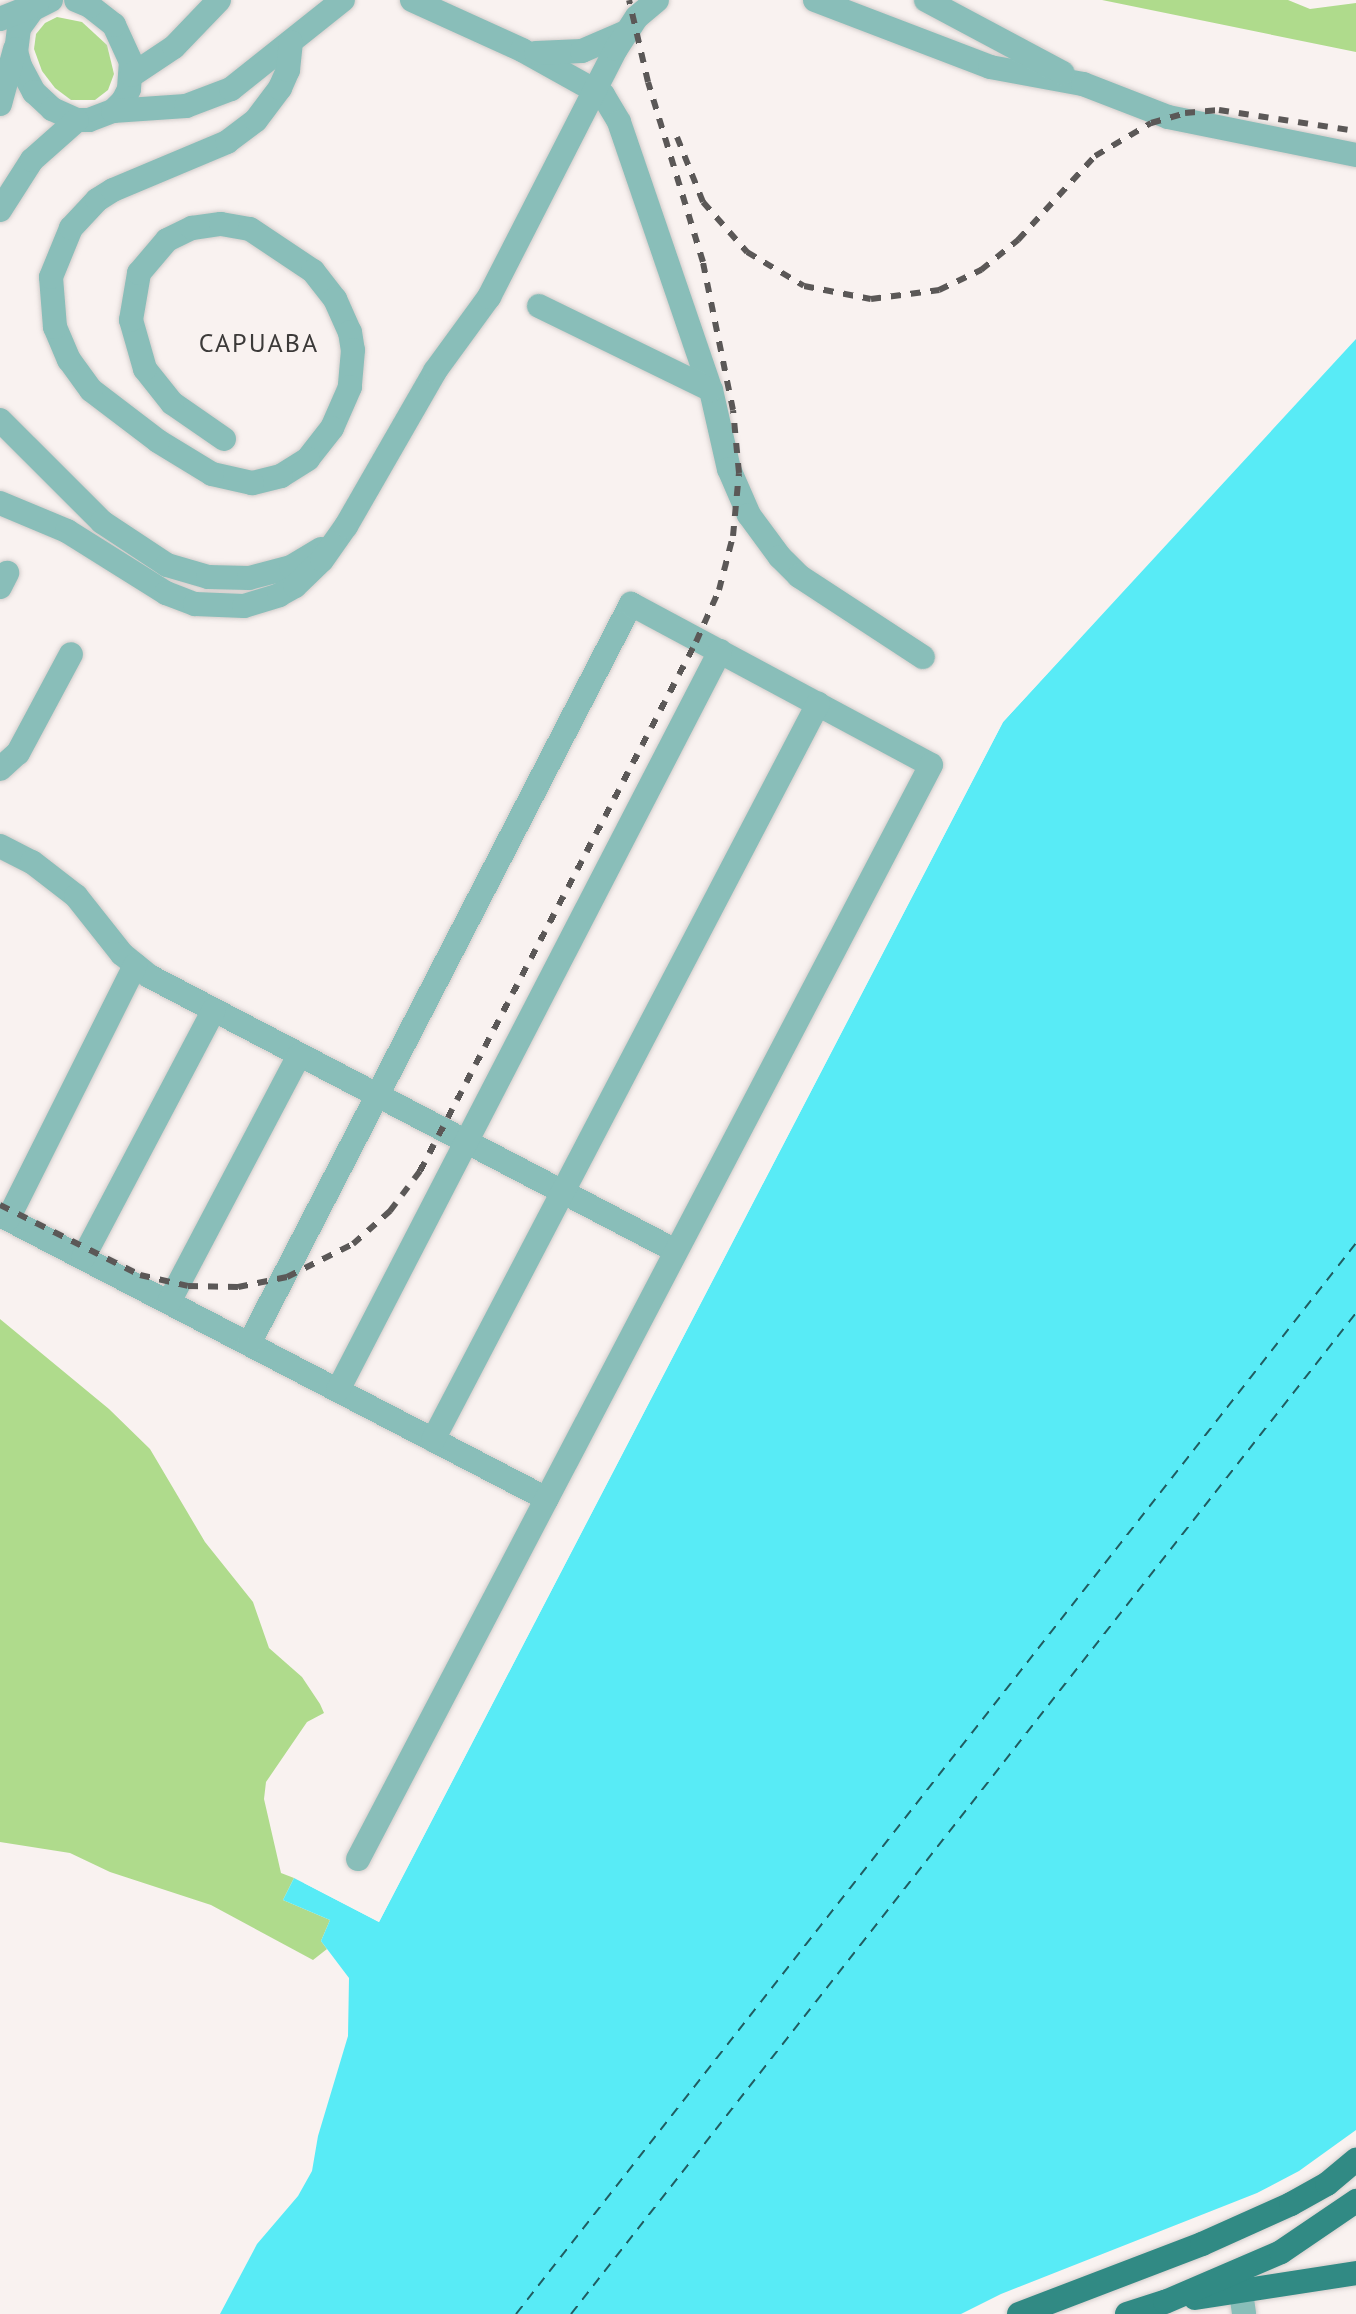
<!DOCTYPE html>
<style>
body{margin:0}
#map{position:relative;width:1356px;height:2314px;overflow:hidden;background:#f9f2f0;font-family:"PT Sans",sans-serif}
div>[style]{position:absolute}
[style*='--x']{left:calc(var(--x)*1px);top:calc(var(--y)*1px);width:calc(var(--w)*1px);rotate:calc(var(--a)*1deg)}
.green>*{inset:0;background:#afdb8c}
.water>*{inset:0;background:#58ebf6}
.pier>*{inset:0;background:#f9f2f0}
.ferry>*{height:2px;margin-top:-1px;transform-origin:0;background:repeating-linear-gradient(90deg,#205c61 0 10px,transparent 0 18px)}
.roads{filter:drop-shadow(0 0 2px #d3cdcb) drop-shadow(0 0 2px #d3cdcb)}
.minor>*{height:24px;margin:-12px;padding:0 12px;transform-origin:12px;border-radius:12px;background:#89beb9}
.major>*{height:24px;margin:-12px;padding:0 12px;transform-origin:12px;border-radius:12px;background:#318a84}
.rail>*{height:6px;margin-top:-3px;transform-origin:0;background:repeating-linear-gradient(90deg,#5b5857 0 10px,transparent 0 20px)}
span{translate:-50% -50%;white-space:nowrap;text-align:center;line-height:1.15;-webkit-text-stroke:7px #f9f2f0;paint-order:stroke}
.quarter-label{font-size:26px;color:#3c3a39;letter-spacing:2px}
</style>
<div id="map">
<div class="green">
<i style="clip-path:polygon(1102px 0,1288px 0,1310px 9px,1356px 3px,1356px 52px)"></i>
<i style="clip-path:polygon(57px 17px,82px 22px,107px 45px,114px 74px,108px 90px,95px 100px,71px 100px,55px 88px,42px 71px,34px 49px,36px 34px,45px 23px)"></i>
<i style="clip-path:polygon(0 1319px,109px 1409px,150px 1449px,205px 1542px,253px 1602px,269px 1648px,302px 1677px,320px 1704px,324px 1713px,307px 1722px,266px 1782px,264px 1799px,281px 1873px,294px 1878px,283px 1900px,330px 1920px,321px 1941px,327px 1949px,313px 1960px,211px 1905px,110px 1872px,70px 1853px,0 1842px)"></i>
</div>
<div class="water">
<i style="clip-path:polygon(1356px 339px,1356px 2130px,1299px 2171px,1257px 2193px,1001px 2294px,961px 2314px,220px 2314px,257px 2244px,298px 2196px,312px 2171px,318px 2136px,348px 2036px,349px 1978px,321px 1941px,330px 1920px,283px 1900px,294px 1878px,379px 1922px,1003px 722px)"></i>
</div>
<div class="pier">
<i style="clip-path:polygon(1356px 335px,1003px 722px,379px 1922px,304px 1883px,306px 1880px,377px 1917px,1000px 720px)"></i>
</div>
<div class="ferry">
<i style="--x:516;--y:2314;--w:1361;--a:-51.89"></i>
<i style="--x:571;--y:2314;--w:1272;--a:-51.9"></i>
</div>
<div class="roads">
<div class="minor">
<i style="--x:51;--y:0;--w:20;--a:153"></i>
<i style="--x:33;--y:9;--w:24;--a:126"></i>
<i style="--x:19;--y:28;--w:23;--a:97"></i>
<i style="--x:16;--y:51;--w:16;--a:75"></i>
<i style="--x:20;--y:66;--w:30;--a:62"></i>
<i style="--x:34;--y:92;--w:25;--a:43"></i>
<i style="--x:52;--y:109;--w:27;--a:24"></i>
<i style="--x:77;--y:120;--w:12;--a:0"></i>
<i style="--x:89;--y:120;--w:26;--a:-21"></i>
<i style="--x:113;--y:111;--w:14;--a:-45"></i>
<i style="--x:123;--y:101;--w:13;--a:-63"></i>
<i style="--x:129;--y:89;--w:27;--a:-86"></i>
<i style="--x:131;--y:62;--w:41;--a:-114.7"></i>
<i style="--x:114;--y:25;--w:31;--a:-142"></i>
<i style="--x:90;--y:6;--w:15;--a:-157"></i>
<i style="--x:412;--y:0;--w:121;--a:24.4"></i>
<i style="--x:522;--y:50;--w:93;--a:29.1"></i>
<i style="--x:603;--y:95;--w:31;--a:59"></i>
<i style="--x:619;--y:122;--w:283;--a:71.1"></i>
<i style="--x:711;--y:390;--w:81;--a:77.2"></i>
<i style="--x:729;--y:469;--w:50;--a:66.5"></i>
<i style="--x:749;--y:515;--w:52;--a:53.6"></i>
<i style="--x:780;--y:557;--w:27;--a:45"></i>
<i style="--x:799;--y:576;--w:148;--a:33.2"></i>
<i style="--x:815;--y:0;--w:187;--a:20.9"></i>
<i style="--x:990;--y:67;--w:95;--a:10.4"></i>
<i style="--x:1083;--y:84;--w:91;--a:21.2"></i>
<i style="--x:1168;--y:117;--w:192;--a:11.4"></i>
<i style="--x:926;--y:0;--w:155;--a:28.1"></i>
<i style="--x:0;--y:19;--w:40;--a:-22"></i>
<i style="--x:536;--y:53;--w:46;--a:-2.5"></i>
<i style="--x:582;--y:51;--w:48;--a:-23.4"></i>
<i style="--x:132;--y:75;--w:50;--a:-33.7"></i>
<i style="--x:174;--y:47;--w:65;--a:-46.2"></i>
<i style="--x:0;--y:104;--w:57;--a:-74.7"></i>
<i style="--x:113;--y:111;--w:73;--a:-3.9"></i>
<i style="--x:186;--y:106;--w:48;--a:-20.7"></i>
<i style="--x:231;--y:89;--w:143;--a:-38.5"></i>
<i style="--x:0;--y:210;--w:59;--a:-57.4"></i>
<i style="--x:32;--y:160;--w:60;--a:-41.6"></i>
<i style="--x:539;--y:306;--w:191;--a:26"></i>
<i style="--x:0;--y:420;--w:144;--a:45"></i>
<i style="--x:102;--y:522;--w:78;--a:33.5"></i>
<i style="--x:167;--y:565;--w:43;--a:16.3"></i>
<i style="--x:208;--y:577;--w:41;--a:1.4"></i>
<i style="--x:249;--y:578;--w:43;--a:-14.7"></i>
<i style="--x:291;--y:567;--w:35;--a:-31"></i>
<i style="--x:224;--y:439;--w:63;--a:-145.3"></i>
<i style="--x:172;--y:403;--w:43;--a:-128.5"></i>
<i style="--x:145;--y:369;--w:51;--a:-105.9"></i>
<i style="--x:131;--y:320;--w:48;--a:-80.3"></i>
<i style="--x:139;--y:273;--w:43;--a:-49.7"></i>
<i style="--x:167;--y:240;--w:28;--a:-26"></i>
<i style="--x:192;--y:228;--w:29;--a:-8"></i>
<i style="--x:221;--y:224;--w:29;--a:10"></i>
<i style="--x:250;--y:229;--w:76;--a:33.7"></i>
<i style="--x:313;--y:271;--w:36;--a:52"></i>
<i style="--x:335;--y:299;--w:36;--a:66"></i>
<i style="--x:350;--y:332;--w:18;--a:81"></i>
<i style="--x:353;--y:350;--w:37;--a:95"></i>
<i style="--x:350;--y:387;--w:45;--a:113.7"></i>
<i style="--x:332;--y:428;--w:39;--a:128"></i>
<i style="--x:308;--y:459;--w:32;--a:148"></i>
<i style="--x:281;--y:476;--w:30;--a:166"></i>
<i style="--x:252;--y:483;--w:41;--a:-167.3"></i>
<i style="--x:212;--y:474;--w:63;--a:-148.6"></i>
<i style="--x:158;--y:441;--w:84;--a:-142.7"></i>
<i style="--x:91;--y:390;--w:37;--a:-126"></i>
<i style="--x:69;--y:360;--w:36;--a:-113"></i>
<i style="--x:55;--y:327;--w:50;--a:-94.6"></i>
<i style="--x:51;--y:277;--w:53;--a:-67.8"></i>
<i style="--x:71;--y:228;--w:38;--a:-47"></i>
<i style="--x:97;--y:200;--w:19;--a:-32"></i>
<i style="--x:113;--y:190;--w:124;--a:-22.8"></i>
<i style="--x:227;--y:142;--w:36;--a:-37"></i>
<i style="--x:256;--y:120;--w:40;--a:-53"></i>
<i style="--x:280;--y:88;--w:20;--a:-66"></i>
<i style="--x:288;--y:70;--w:28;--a:-84"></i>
<i style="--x:0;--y:503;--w:73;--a:22.7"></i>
<i style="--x:67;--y:531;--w:117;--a:32.1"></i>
<i style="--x:166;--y:593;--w:31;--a:21"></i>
<i style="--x:195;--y:604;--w:49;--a:2.3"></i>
<i style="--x:244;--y:606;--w:37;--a:-17"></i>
<i style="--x:279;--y:595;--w:18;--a:-29"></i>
<i style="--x:295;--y:586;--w:37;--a:-44"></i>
<i style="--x:322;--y:560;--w:42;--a:-54.8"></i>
<i style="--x:346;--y:526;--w:179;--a:-60.1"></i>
<i style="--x:435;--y:371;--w:92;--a:-53.9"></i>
<i style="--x:489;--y:297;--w:279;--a:-62.9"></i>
<i style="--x:616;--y:49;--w:38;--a:-57"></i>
<i style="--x:637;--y:17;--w:26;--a:-40"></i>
<i style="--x:0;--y:587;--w:16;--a:-63"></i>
<i style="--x:0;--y:769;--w:24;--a:-42"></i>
<i style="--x:18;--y:753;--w:112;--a:-61.8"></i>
<i style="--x:0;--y:846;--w:36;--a:27"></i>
<i style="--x:32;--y:862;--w:56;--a:37.7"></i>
<i style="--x:76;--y:896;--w:74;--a:51.6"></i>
<i style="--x:122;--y:954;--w:35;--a:39"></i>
<i style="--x:149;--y:976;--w:594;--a:27.56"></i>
<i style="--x:0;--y:1215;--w:616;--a:27.44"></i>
<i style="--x:8;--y:1219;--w:284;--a:-63.4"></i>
<i style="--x:83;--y:1258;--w:280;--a:-62.2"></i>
<i style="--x:169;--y:1302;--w:279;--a:-62.2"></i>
<i style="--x:249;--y:1344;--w:833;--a:-62.7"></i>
<i style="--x:631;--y:604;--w:340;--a:28.2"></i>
<i style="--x:931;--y:765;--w:1235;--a:117.64"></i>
<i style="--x:338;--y:1390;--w:832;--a:-62.66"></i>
<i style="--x:433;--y:1440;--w:831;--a:-62.39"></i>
<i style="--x:1241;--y:2292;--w:22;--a:82"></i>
</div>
<div class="major">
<i style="--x:1195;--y:2298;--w:163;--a:-8.8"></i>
<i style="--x:1019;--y:2314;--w:196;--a:-20.9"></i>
<i style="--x:1202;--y:2244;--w:98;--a:-24.2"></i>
<i style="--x:1291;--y:2204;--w:41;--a:-29.1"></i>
<i style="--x:1327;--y:2184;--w:38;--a:-40"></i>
<i style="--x:1127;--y:2314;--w:40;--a:-18"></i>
<i style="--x:1165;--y:2302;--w:126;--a:-23.3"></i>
<i style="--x:1281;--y:2252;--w:91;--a:-34.2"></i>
</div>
</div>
<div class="rail">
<i style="--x:677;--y:137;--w:70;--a:68.2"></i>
<i style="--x:703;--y:202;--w:67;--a:48.7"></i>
<i style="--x:747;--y:252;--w:66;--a:30.8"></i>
<i style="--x:804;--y:286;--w:68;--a:11"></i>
<i style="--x:871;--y:299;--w:69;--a:-7.5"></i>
<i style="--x:939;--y:290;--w:47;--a:-25.5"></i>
<i style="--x:981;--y:270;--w:48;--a:-39"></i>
<i style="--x:1018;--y:240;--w:114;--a:-47.5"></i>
<i style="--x:1095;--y:156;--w:65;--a:-30.5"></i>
<i style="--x:1151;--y:123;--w:35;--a:-16"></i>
<i style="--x:1185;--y:113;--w:34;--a:-5"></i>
<i style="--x:1219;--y:110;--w:139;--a:8.7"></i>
<i style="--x:0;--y:1205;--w:157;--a:26.6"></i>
<i style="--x:140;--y:1275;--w:49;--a:12.9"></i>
<i style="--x:188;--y:1286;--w:50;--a:1.1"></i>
<i style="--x:238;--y:1287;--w:50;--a:-11.5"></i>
<i style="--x:287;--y:1277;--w:74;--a:-26.6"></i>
<i style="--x:353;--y:1244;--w:50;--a:-41.7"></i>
<i style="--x:390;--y:1211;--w:50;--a:-53.1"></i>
<i style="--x:420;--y:1171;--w:597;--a:-62.45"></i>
<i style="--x:696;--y:642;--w:57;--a:-66.1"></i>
<i style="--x:719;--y:590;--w:56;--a:-75.5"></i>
<i style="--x:733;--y:536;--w:63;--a:-84.6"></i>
<i style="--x:739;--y:473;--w:63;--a:-95.4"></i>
<i style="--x:733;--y:410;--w:151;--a:-101.5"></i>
<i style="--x:703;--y:262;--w:188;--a:-107"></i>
<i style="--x:648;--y:82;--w:84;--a:-103"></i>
</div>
<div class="quarter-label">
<span style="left:259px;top:343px">CAPUABA</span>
</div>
</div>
